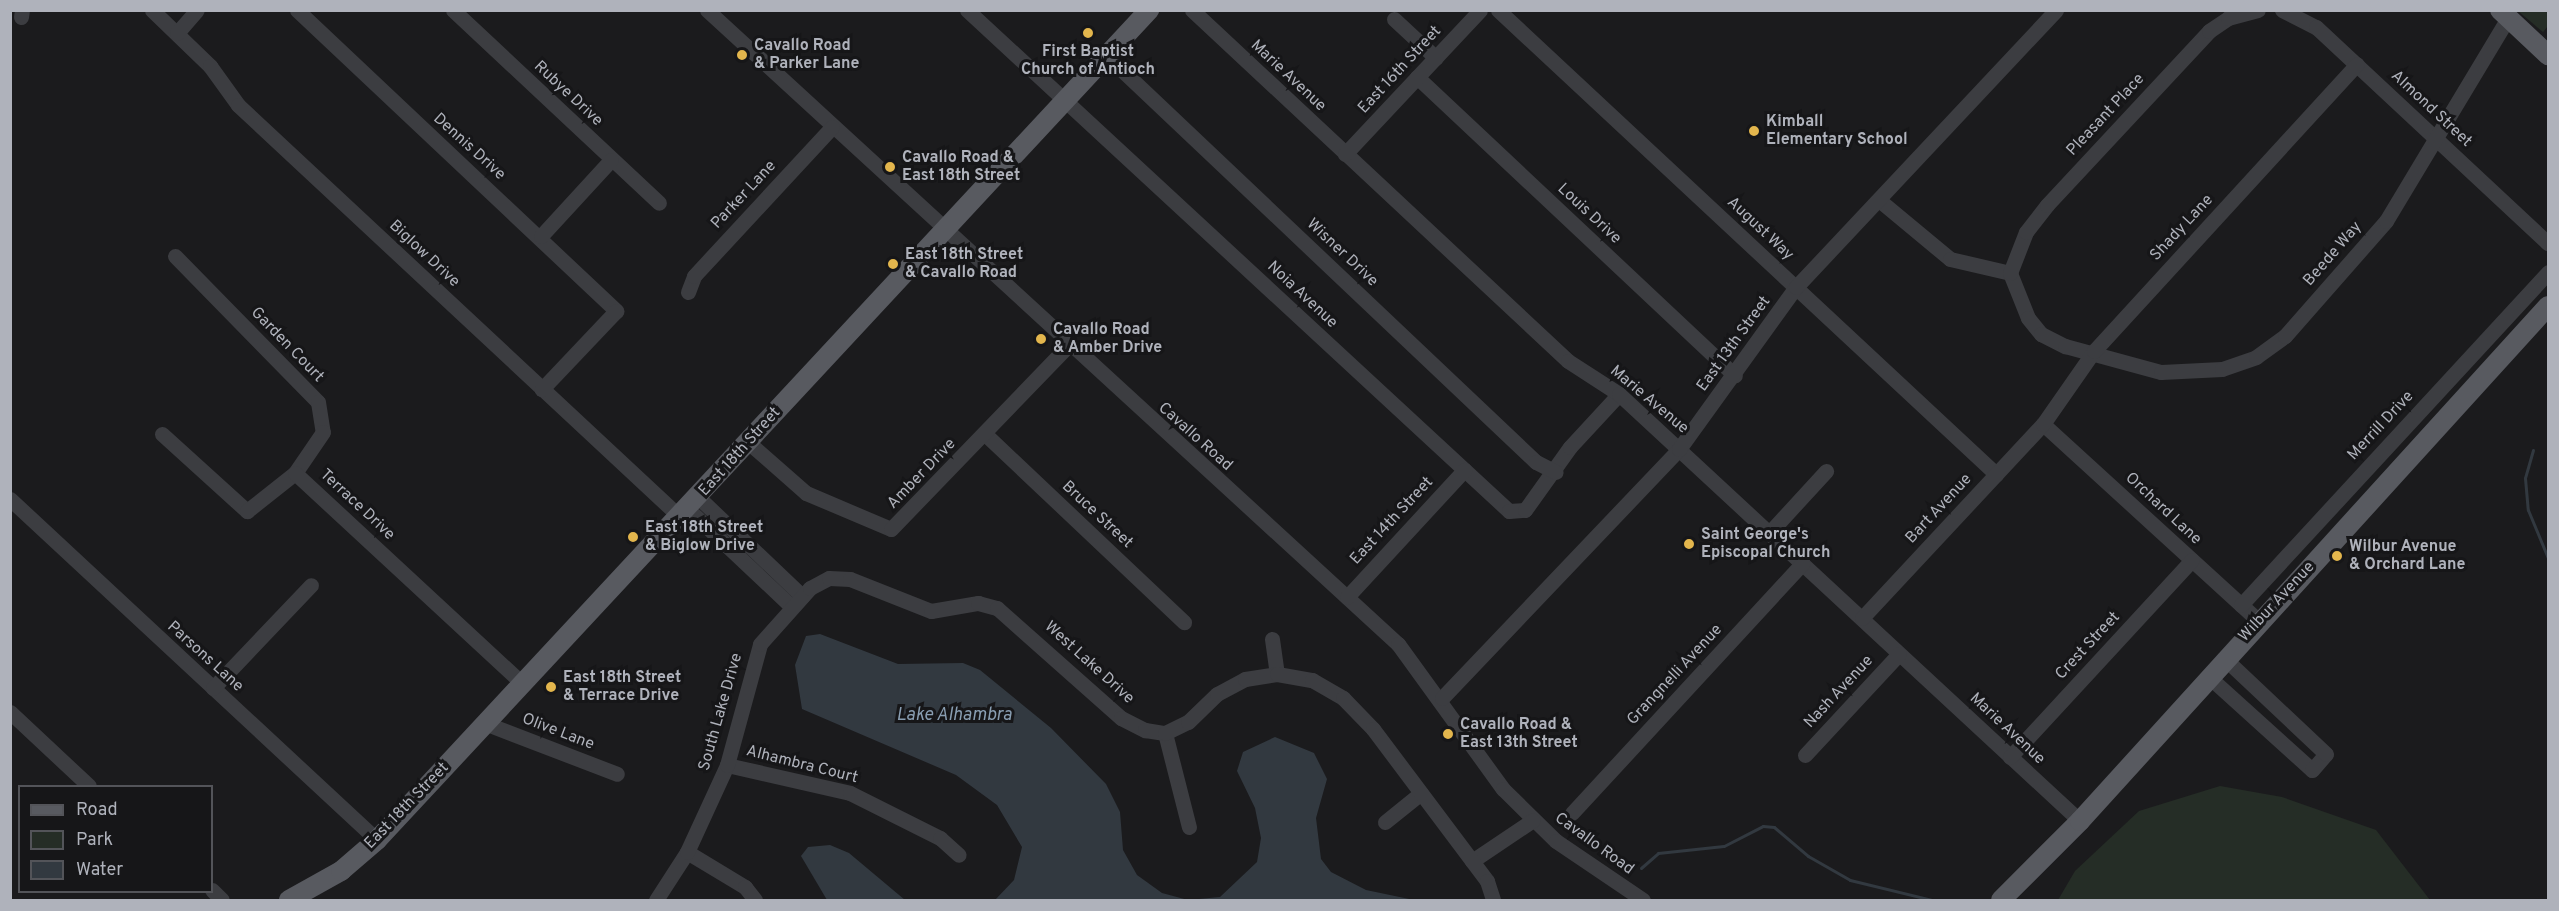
<!DOCTYPE html>
<style>
body{margin:0}
#map{position:relative;width:2559px;height:911px;overflow:hidden;background:#1b1b1d;font-family:Overpass,sans-serif}
div>[style]{position:absolute}
[style*='--x']{left:calc(var(--x)*1px);top:calc(var(--y)*1px);width:calc(var(--w)*1px);rotate:calc(var(--a)*1deg)}
.green>*{inset:0;background:#252d26}
.water>*{inset:0;background:#323940}
.stream>*{height:3px;margin:-1.5px;padding:0 1.5px;transform-origin:1.5px;border-radius:1.5px;background:#323940}
.minor>*{height:15px;margin:-7.5px;padding:0 7.5px;transform-origin:7.5px;border-radius:7.5px;background:#3c3d41}
.major>*{height:20px;margin:-10px;padding:0 10px;transform-origin:10px;border-radius:10px;background:#585a60}
.dots>*{width:16px;height:16px;translate:-50% -50%;box-sizing:border-box;border:3px solid #161618;border-radius:50%}
span{translate:-50% -50%;white-space:nowrap;text-align:center;line-height:1.15;-webkit-text-stroke:6px #161618;paint-order:stroke}
.poi-label{font-size:16px;color:#afb2bb;font-weight:700}
.left{translate:0 -50%;text-align:left}
.street-label{font-size:16px;color:#afb2bb}
.water-label{font-size:18px;color:#899eb2;font-style:italic}
.frame{position:absolute;inset:0;border:12px solid #afb2bb;pointer-events:none}
.legend{position:absolute;left:18px;top:785px;width:195px;height:108px;box-sizing:border-box;background:#161618;border:2px solid #535459;margin:0;padding:8px 10px;list-style:none;font-size:18px;color:#afb2bb}
.legend li{display:flex;align-items:center;gap:12px;height:30px}
.legend b{width:30px;border:2px solid #535459}
</style>
<div id="map">
<div class="green">
<i style="clip-path:polygon(2518px 11px,2548px 11px,2548px 26px,2543px 32px)"></i>
<i style="clip-path:polygon(2220px 786px,2282px 797px,2376px 830px,2430px 900px,2058px 900px,2075px 871px,2139px 811px)"></i>
</div>
<div class="water">
<i style="clip-path:polygon(820px 634px,898px 664px,963px 663px,980px 670px,1051px 728px,1106px 784px,1120px 812px,1123px 850px,1137px 875px,1162px 893px,1188px 900px,1220px 897px,1257px 862px,1261px 838px,1255px 808px,1237px 771px,1243px 752px,1275px 737px,1314px 753px,1327px 779px,1316px 818px,1321px 859px,1331px 872px,1366px 890px,1414px 900px,995px 900px,1014px 880px,1022px 847px,997px 805px,956px 775px,802px 709px,795px 665px,806px 636px)"></i>
<i style="clip-path:polygon(830px 845px,849px 853px,905px 900px,827px 900px,801px 856px,808px 847px)"></i>
</div>
<div class="stream">
<i style="--x:2533;--y:450;--w:29;--a:106"></i>
<i style="--x:2525;--y:478;--w:32;--a:85"></i>
<i style="--x:2528;--y:510;--w:52;--a:67.4"></i>
<i style="--x:1641;--y:868;--w:23;--a:-41"></i>
<i style="--x:1658;--y:853;--w:66;--a:-6.1"></i>
<i style="--x:1724;--y:846;--w:44;--a:-27.1"></i>
<i style="--x:1763;--y:826;--w:11;--a:5"></i>
<i style="--x:1774;--y:827;--w:45;--a:40.5"></i>
<i style="--x:1808;--y:856;--w:48;--a:29.7"></i>
<i style="--x:1850;--y:880;--w:84;--a:13.7"></i>
</div>
<div class="minor">
<i style="--x:152;--y:10;--w:81;--a:44"></i>
<i style="--x:210;--y:66;--w:48;--a:54.3"></i>
<i style="--x:238;--y:105;--w:604;--a:42.99"></i>
<i style="--x:297;--y:10;--w:439;--a:43.3"></i>
<i style="--x:616;--y:311;--w:108;--a:133.5"></i>
<i style="--x:453;--y:10;--w:282;--a:43.1"></i>
<i style="--x:707;--y:10;--w:938;--a:42.54"></i>
<i style="--x:1398;--y:644;--w:179;--a:54.1"></i>
<i style="--x:1503;--y:789;--w:74;--a:44.5"></i>
<i style="--x:1556;--y:841;--w:105;--a:34.1"></i>
<i style="--x:967;--y:10;--w:738;--a:42.75"></i>
<i style="--x:1509;--y:511;--w:16;--a:-4"></i>
<i style="--x:1525;--y:510;--w:77;--a:-54.5"></i>
<i style="--x:1570;--y:447;--w:72;--a:-47.2"></i>
<i style="--x:1192;--y:10;--w:514;--a:43.03"></i>
<i style="--x:1568;--y:361;--w:61;--a:32.9"></i>
<i style="--x:1619;--y:394;--w:628;--a:42.81"></i>
<i style="--x:1498;--y:10;--w:681;--a:42.98"></i>
<i style="--x:2282;--y:10;--w:38;--a:27"></i>
<i style="--x:2316;--y:27;--w:317;--a:43"></i>
<i style="--x:21;--y:17;--w:7;--a:-82"></i>
<i style="--x:1394;--y:19;--w:57;--a:42.9"></i>
<i style="--x:177;--y:33;--w:30;--a:-49"></i>
<i style="--x:1106;--y:55;--w:592;--a:43.43"></i>
<i style="--x:1536;--y:462;--w:22;--a:27"></i>
<i style="--x:1417;--y:77;--w:436;--a:43.2"></i>
<i style="--x:1345;--y:154;--w:197;--a:-46.8"></i>
<i style="--x:1879;--y:200;--w:92;--a:39.7"></i>
<i style="--x:1950;--y:259;--w:62;--a:13.1"></i>
<i style="--x:2010;--y:273;--w:48;--a:68.2"></i>
<i style="--x:2028;--y:318;--w:21;--a:51"></i>
<i style="--x:2041;--y:334;--w:27;--a:27"></i>
<i style="--x:2065;--y:346;--w:99;--a:15.2"></i>
<i style="--x:2161;--y:372;--w:61;--a:-2.8"></i>
<i style="--x:2222;--y:369;--w:36;--a:-19"></i>
<i style="--x:2256;--y:357;--w:36;--a:-36"></i>
<i style="--x:2285;--y:336;--w:153;--a:-48.7"></i>
<i style="--x:2386;--y:221;--w:237;--a:-59"></i>
<i style="--x:541;--y:236;--w:103;--a:-47.4"></i>
<i style="--x:175;--y:256;--w:204;--a:45.6"></i>
<i style="--x:318;--y:402;--w:30;--a:81"></i>
<i style="--x:323;--y:432;--w:50;--a:124.3"></i>
<i style="--x:2010;--y:273;--w:44;--a:-68.7"></i>
<i style="--x:2026;--y:232;--w:34;--a:-52"></i>
<i style="--x:2047;--y:205;--w:238;--a:-47"></i>
<i style="--x:2209;--y:31;--w:23;--a:-34"></i>
<i style="--x:2228;--y:18;--w:31;--a:-15"></i>
<i style="--x:688;--y:292;--w:17;--a:-69"></i>
<i style="--x:694;--y:276;--w:203;--a:-47.2"></i>
<i style="--x:2043;--y:424;--w:292;--a:42.4"></i>
<i style="--x:162;--y:434;--w:115;--a:42.2"></i>
<i style="--x:247;--y:511;--w:61;--a:-38.4"></i>
<i style="--x:295;--y:473;--w:311;--a:42.8"></i>
<i style="--x:985;--y:434;--w:274;--a:43.4"></i>
<i style="--x:748;--y:442;--w:77;--a:41.3"></i>
<i style="--x:806;--y:493;--w:92;--a:23"></i>
<i style="--x:891;--y:529;--w:255;--a:-46"></i>
<i style="--x:698;--y:497;--w:144;--a:43.6"></i>
<i style="--x:10;--y:499;--w:501;--a:42.9"></i>
<i style="--x:688;--y:509;--w:141;--a:43.3"></i>
<i style="--x:1770;--y:532;--w:83;--a:-47.4"></i>
<i style="--x:1347;--y:597;--w:173;--a:-47.3"></i>
<i style="--x:2241;--y:605;--w:453;--a:-47.3"></i>
<i style="--x:1862;--y:618;--w:265;--a:-47"></i>
<i style="--x:2043;--y:424;--w:89;--a:-55.1"></i>
<i style="--x:2094;--y:351;--w:389;--a:-47.5"></i>
<i style="--x:1272;--y:639;--w:35;--a:82"></i>
<i style="--x:2208;--y:676;--w:140;--a:42.1"></i>
<i style="--x:2312;--y:770;--w:21;--a:-49"></i>
<i style="--x:2326;--y:754;--w:140;--a:-136.7"></i>
<i style="--x:213;--y:688;--w:142;--a:-46.4"></i>
<i style="--x:1442;--y:698;--w:344;--a:-46.4"></i>
<i style="--x:1679;--y:449;--w:200;--a:-54.2"></i>
<i style="--x:1796;--y:287;--w:380;--a:-46.8"></i>
<i style="--x:10;--y:712;--w:108;--a:43.1"></i>
<i style="--x:487;--y:724;--w:139;--a:21"></i>
<i style="--x:1165;--y:733;--w:97;--a:75.7"></i>
<i style="--x:1805;--y:755;--w:138;--a:-47.1"></i>
<i style="--x:2010;--y:757;--w:268;--a:-47.3"></i>
<i style="--x:727;--y:765;--w:126;--a:12.8"></i>
<i style="--x:850;--y:793;--w:101;--a:26.6"></i>
<i style="--x:940;--y:838;--w:25;--a:42"></i>
<i style="--x:1572;--y:813;--w:340;--a:-47.3"></i>
<i style="--x:1385;--y:822;--w:46;--a:-38.9"></i>
<i style="--x:687;--y:852;--w:68;--a:31.1"></i>
<i style="--x:745;--y:887;--w:16;--a:52"></i>
<i style="--x:1472;--y:861;--w:73;--a:-33.9"></i>
<i style="--x:212;--y:890;--w:14;--a:45"></i>
<i style="--x:656;--y:900;--w:57;--a:-57.1"></i>
<i style="--x:687;--y:852;--w:96;--a:-65.3"></i>
<i style="--x:727;--y:765;--w:125;--a:-74.7"></i>
<i style="--x:760;--y:644;--w:75;--a:-48.2"></i>
<i style="--x:810;--y:588;--w:21;--a:-28"></i>
<i style="--x:829;--y:578;--w:21;--a:3"></i>
<i style="--x:850;--y:579;--w:87;--a:21.6"></i>
<i style="--x:931;--y:611;--w:48;--a:-9.7"></i>
<i style="--x:978;--y:603;--w:20;--a:15"></i>
<i style="--x:997;--y:608;--w:166;--a:41.6"></i>
<i style="--x:1121;--y:718;--w:27;--a:27"></i>
<i style="--x:1145;--y:730;--w:20;--a:9"></i>
<i style="--x:1165;--y:733;--w:25;--a:-26"></i>
<i style="--x:1188;--y:722;--w:40;--a:-44"></i>
<i style="--x:1217;--y:694;--w:32;--a:-28"></i>
<i style="--x:1245;--y:679;--w:32;--a:-9"></i>
<i style="--x:1277;--y:674;--w:36;--a:10"></i>
<i style="--x:1312;--y:680;--w:36;--a:30"></i>
<i style="--x:1343;--y:698;--w:43;--a:45.9"></i>
<i style="--x:1373;--y:729;--w:190;--a:53.1"></i>
<i style="--x:1487;--y:881;--w:20;--a:72"></i>
</div>
<div class="major">
<i style="--x:2500;--y:10;--w:66;--a:43.2"></i>
<i style="--x:289;--y:900;--w:60;--a:-29.1"></i>
<i style="--x:341;--y:871;--w:48;--a:-40.7"></i>
<i style="--x:377;--y:840;--w:1134;--a:-47.07"></i>
<i style="--x:2001;--y:900;--w:112;--a:-45"></i>
<i style="--x:2080;--y:821;--w:696;--a:-47.74"></i>
</div>
<div class="dots">
<i style="left:1088px;top:33px;background:#e3b64d"></i>
<i style="left:742px;top:55px;background:#e3b64d"></i>
<i style="left:1754px;top:131px;background:#e3b64d"></i>
<i style="left:890px;top:167px;background:#e3b64d"></i>
<i style="left:893px;top:264px;background:#e3b64d"></i>
<i style="left:1041px;top:339px;background:#e3b64d"></i>
<i style="left:633px;top:537px;background:#e3b64d"></i>
<i style="left:1689px;top:544px;background:#e3b64d"></i>
<i style="left:2337px;top:556px;background:#e3b64d"></i>
<i style="left:551px;top:687px;background:#e3b64d"></i>
<i style="left:1448px;top:734px;background:#e3b64d"></i>
</div>
<div class="poi-label">
<span class="left" style="left:754px;top:55px">Cavallo Road<br>&amp; Parker Lane</span>
<span style="left:1088px;top:61px">First Baptist<br>Church of Antioch</span>
<span class="left" style="left:1766px;top:131px">Kimball<br>Elementary School</span>
<span class="left" style="left:902px;top:167px">Cavallo Road &amp;<br>East 18th Street</span>
<span class="left" style="left:905px;top:264px">East 18th Street<br>&amp; Cavallo Road</span>
<span class="left" style="left:1053px;top:339px">Cavallo Road<br>&amp; Amber Drive</span>
<span class="left" style="left:645px;top:537px">East 18th Street<br>&amp; Biglow Drive</span>
<span class="left" style="left:1701px;top:544px">Saint George's<br>Episcopal Church</span>
<span class="left" style="left:2349px;top:556px">Wilbur Avenue<br>&amp; Orchard Lane</span>
<span class="left" style="left:563px;top:687px">East 18th Street<br>&amp; Terrace Drive</span>
<span class="left" style="left:1460px;top:734px">Cavallo Road &amp;<br>East 13th Street</span>
</div>
<div class="street-label">
<span style="left:1400px;top:70px;rotate:-47deg">East 16th Street</span>
<span style="left:1288px;top:76px;rotate:43deg">Marie Avenue</span>
<span style="left:568px;top:94px;rotate:43deg">Rubye Drive</span>
<span style="left:2431px;top:109px;rotate:43deg">Almond Street</span>
<span style="left:2106px;top:115px;rotate:-47deg">Pleasant Place</span>
<span style="left:469px;top:147px;rotate:42deg">Dennis Drive</span>
<span style="left:744px;top:195px;rotate:-47deg">Parker Lane</span>
<span style="left:1589px;top:214px;rotate:43deg">Louis Drive</span>
<span style="left:2182px;top:228px;rotate:-47deg">Shady Lane</span>
<span style="left:1760px;top:229px;rotate:43deg">August Way</span>
<span style="left:1342px;top:253px;rotate:43deg">Wisner Drive</span>
<span style="left:424px;top:254px;rotate:43deg">Biglow Drive</span>
<span style="left:2333px;top:254px;rotate:-49deg">Beede Way</span>
<span style="left:1302px;top:295px;rotate:43deg">Noia Avenue</span>
<span style="left:1734px;top:344px;rotate:-54deg">East 13th Street</span>
<span style="left:287px;top:345px;rotate:46deg">Garden Court</span>
<span style="left:1649px;top:400px;rotate:40deg">Marie Avenue</span>
<span style="left:2381px;top:426px;rotate:-47deg">Merrill Drive</span>
<span style="left:1195px;top:437px;rotate:42deg">Cavallo Road</span>
<span style="left:740px;top:452px;rotate:-48deg">East 18th Street</span>
<span style="left:922px;top:474px;rotate:-46deg">Amber Drive</span>
<span style="left:357px;top:505px;rotate:43deg">Terrace Drive</span>
<span style="left:1939px;top:509px;rotate:-47deg">Bart Avenue</span>
<span style="left:2163px;top:509px;rotate:43deg">Orchard Lane</span>
<span style="left:1097px;top:515px;rotate:43deg">Bruce Street</span>
<span style="left:1392px;top:521px;rotate:-47deg">East 14th Street</span>
<span style="left:2277px;top:602px;rotate:-47deg">Wilbur Avenue</span>
<span style="left:2088px;top:646px;rotate:-47deg">Crest Street</span>
<span style="left:205px;top:657px;rotate:42deg">Parsons Lane</span>
<span style="left:1089px;top:663px;rotate:42deg">West Lake Drive</span>
<span style="left:1675px;top:675px;rotate:-47deg">Grangnelli Avenue</span>
<span style="left:1839px;top:692px;rotate:-47deg">Nash Avenue</span>
<span style="left:721px;top:712px;rotate:-74deg">South Lake Drive</span>
<span style="left:2007px;top:729px;rotate:43deg">Marie Avenue</span>
<span style="left:558px;top:732px;rotate:21deg">Olive Lane</span>
<span style="left:802px;top:765px;rotate:14deg">Alhambra Court</span>
<span style="left:407px;top:806px;rotate:-46deg">East 18th Street</span>
<span style="left:1594px;top:844px;rotate:36deg">Cavallo Road</span>
</div>
<div class="water-label">
<span style="left:954px;top:716px">Lake Alhambra</span>
</div>
<div class="frame"></div>
<ul class="legend">
<li><b style="height:8px;background:#585a60"></b>Road</li>
<li><b style="height:16px;background:#252d26"></b>Park</li>
<li><b style="height:16px;background:#323940"></b>Water</li>
</ul>
</div>
